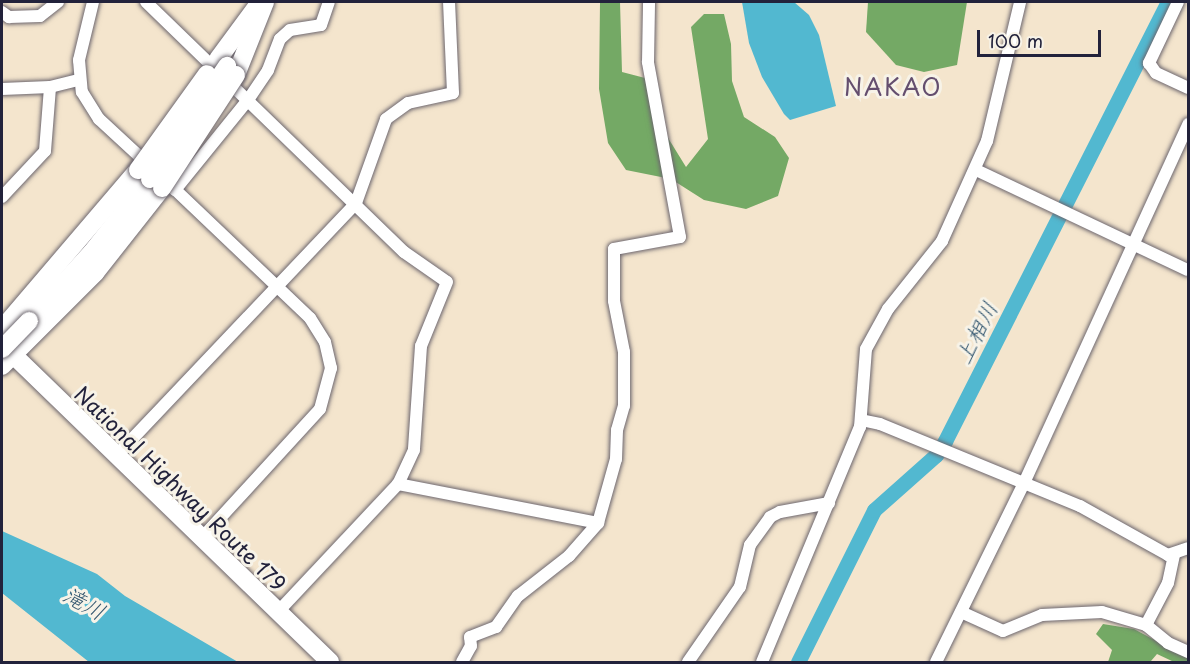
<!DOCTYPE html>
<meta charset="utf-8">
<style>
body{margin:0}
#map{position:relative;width:1190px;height:664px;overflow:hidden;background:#f4e5cd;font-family:"Playpen Sans","Klee One",sans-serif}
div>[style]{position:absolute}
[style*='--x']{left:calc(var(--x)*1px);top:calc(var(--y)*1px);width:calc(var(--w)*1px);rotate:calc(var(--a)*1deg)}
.forest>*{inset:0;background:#74a965}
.water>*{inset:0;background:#52b8d0}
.river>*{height:15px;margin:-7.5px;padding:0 7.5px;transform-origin:7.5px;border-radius:7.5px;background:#52b8d0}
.roads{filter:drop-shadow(0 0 2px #6c666e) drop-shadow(0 0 2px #6c666e)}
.minor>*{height:12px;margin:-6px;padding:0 6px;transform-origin:6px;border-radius:6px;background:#fff}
.highway>*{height:18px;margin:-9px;padding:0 9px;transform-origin:9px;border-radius:9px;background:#fff}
.bridges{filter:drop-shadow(0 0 2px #6c666e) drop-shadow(0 0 2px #6c666e)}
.highway-bridge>*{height:18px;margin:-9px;padding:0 9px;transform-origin:9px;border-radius:9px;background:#fff}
span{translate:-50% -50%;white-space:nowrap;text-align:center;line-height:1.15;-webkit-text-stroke:6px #f7f3e8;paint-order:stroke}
.street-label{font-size:21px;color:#22223b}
.water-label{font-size:22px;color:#33566f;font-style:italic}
.quarter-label{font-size:24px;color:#644e6e;letter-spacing:1.5px}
.frame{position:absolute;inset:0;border:3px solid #22223b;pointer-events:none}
.scale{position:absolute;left:977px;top:30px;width:124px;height:27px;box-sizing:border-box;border:3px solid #22223b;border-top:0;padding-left:8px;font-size:18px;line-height:21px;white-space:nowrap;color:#22223b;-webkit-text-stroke:4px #f7f3e8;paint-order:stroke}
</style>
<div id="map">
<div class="forest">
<i style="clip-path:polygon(600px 2px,620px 2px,622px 72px,645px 78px,651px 75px,665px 133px,686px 167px,708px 139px,691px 27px,704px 14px,724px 14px,731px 44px,732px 81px,744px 117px,775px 137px,789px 158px,778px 196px,746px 209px,704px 200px,671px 179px,626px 170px,608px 143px,599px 89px)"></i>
<i style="clip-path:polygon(868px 2px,967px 2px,957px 65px,924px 72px,896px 65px,866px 32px)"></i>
<i style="clip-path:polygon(1103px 624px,1134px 629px,1188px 658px,1188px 662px,1174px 662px,1157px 654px,1151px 661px,1108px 662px,1112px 650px,1096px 634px)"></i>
</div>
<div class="water">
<i style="clip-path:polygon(742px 2px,794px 2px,809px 15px,819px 35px,836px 106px,790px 120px,784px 114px,762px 77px,749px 43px)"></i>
<i style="clip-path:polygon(2px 531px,97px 574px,125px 596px,238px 662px,89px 662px,2px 593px)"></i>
</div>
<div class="river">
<i style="--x:798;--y:662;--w:170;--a:-63.4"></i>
<i style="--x:874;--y:510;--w:83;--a:-41.6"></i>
<i style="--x:936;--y:455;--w:17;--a:-57"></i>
<i style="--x:945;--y:441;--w:492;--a:-63.1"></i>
</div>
<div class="roads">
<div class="minor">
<i style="--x:93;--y:2;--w:60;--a:103.6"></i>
<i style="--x:79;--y:60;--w:32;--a:85"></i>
<i style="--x:82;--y:92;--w:32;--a:58"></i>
<i style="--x:99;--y:119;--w:69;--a:42.7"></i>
<i style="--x:146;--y:2;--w:359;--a:44.1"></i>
<i style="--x:404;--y:252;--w:52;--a:34.9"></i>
<i style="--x:447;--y:282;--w:69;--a:112.1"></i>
<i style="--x:421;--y:346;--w:104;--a:93.9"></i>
<i style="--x:414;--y:450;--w:38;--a:115"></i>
<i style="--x:398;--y:484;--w:177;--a:133.2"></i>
<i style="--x:1178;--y:2;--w:68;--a:115.4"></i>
<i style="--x:1149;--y:63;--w:12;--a:55"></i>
<i style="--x:1156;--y:73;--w:35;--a:25"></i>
<i style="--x:2;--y:12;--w:9;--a:36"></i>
<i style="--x:9;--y:17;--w:31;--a:-2"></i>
<i style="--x:40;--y:16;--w:23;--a:-38"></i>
<i style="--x:2;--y:89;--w:48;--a:-2.4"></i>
<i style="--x:50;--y:87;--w:30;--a:-14"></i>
<i style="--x:976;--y:170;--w:234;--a:25.3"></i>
<i style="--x:163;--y:178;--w:203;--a:43.6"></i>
<i style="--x:310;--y:318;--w:28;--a:58"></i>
<i style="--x:325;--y:342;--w:27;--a:77"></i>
<i style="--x:331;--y:368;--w:42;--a:105"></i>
<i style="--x:320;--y:409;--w:176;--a:132.5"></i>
<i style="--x:175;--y:190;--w:116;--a:-51"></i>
<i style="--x:248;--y:100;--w:36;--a:-56"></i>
<i style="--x:268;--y:70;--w:33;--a:-69"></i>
<i style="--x:280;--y:39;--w:13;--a:-42"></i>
<i style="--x:290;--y:30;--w:31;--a:-9"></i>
<i style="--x:321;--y:25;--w:24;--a:-71"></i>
<i style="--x:2;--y:197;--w:63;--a:-46.9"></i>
<i style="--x:45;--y:151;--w:64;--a:-85.5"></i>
<i style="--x:861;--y:420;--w:19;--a:12"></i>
<i style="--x:880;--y:424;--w:216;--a:22.3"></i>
<i style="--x:1080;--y:506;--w:101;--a:29.1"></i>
<i style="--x:1168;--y:555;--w:21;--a:-19"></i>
<i style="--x:116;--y:456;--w:349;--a:-46.5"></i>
<i style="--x:356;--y:203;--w:89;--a:-70.3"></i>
<i style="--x:386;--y:119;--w:27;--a:-36"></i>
<i style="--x:408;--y:103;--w:46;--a:-12.5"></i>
<i style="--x:453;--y:93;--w:91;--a:-92.5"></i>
<i style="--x:398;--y:484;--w:204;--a:11"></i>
<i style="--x:961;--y:612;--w:46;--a:24.3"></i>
<i style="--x:1003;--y:631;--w:42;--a:-22.3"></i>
<i style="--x:1042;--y:615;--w:60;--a:-2.9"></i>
<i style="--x:1102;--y:612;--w:46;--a:16.5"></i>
<i style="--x:1146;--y:625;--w:28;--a:39"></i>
<i style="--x:1168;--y:643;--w:22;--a:24"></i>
<i style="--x:1146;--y:625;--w:47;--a:-62.4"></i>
<i style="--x:1168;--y:583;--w:29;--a:-78"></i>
<i style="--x:462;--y:662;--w:18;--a:-61"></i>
<i style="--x:471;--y:646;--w:9;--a:-96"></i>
<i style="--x:470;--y:637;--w:28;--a:-21"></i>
<i style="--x:496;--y:627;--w:38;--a:-55"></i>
<i style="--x:518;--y:596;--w:65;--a:-38.1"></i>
<i style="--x:569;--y:556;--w:44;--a:-48.7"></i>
<i style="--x:598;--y:523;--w:66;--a:-74.3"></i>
<i style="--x:616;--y:459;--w:29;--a:-88"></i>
<i style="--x:617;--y:430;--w:25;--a:-74"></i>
<i style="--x:624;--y:406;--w:54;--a:-90"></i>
<i style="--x:624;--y:352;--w:52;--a:-101.1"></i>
<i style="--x:614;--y:301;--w:52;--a:-90"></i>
<i style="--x:614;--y:249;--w:67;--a:-10.3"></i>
<i style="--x:680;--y:237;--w:178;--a:-100.4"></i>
<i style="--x:648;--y:62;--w:60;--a:-89"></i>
<i style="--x:688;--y:662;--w:91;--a:-55.3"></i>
<i style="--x:740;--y:587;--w:43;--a:-76.6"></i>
<i style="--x:750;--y:545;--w:34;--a:-54"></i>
<i style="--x:770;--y:517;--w:11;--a:-27"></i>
<i style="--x:780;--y:512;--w:50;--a:-10.4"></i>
<i style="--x:762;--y:662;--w:255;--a:-67.4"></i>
<i style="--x:860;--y:427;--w:78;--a:-85.6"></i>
<i style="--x:866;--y:349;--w:46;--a:-61.2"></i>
<i style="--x:888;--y:309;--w:87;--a:-51.5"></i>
<i style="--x:942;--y:241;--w:110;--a:-65.8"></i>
<i style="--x:987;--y:141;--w:143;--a:-76.6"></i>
<i style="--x:936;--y:662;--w:199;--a:-63.8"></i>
<i style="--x:1024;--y:483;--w:395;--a:-65.4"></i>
</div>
<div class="highway">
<i style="--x:218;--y:59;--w:67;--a:-53.5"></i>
<i style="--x:236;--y:75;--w:79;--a:-68.3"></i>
<i style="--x:29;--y:321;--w:93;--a:-47.6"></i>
<i style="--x:92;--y:252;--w:93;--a:-51.5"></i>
<i style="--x:2;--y:329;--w:209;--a:-49.5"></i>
<i style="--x:2;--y:344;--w:457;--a:44.1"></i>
<i style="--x:2;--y:366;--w:132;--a:-45"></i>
<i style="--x:95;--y:273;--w:108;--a:-51.8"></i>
</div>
</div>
<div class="bridges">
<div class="highway-bridge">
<i style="--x:138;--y:170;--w:118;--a:-54.3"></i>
<i style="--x:150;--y:179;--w:137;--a:-55.7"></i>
<i style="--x:162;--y:188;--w:135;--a:-56.8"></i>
<i style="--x:2;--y:349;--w:39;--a:-46"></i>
</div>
</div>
<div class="street-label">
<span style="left:181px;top:488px;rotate:44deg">National Highway Route 179</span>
</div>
<div class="water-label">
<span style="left:975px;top:332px;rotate:-63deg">上相川</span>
<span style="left:85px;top:602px;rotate:29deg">滝川</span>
</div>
<div class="quarter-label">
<span style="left:893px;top:87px">NAKAO</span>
</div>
<div class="frame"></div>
<div class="scale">100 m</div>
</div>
